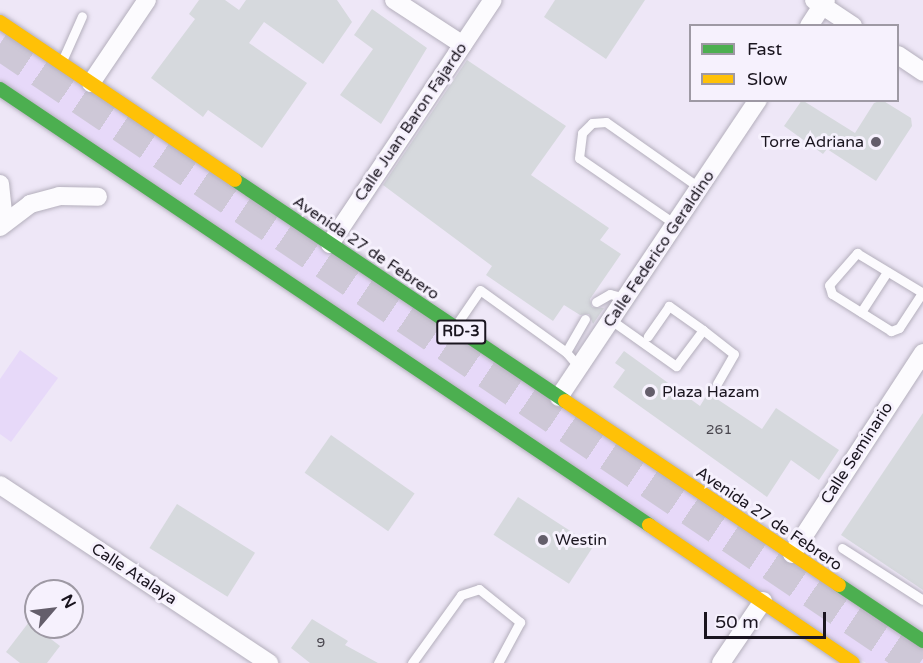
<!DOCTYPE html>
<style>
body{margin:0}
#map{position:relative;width:923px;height:663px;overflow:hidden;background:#eee7f7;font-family:"Varela Round",sans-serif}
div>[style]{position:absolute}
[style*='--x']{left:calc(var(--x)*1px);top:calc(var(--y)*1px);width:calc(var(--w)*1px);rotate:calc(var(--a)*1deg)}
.green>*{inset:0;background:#e7d9f9}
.building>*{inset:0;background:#d6d9dd;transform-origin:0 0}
.highway-tunnel>*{height:33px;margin-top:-16.5px;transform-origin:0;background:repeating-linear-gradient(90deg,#cec8d7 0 33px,transparent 0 49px)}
.roads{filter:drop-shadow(0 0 2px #b4afbc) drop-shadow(0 0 2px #b4afbc)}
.lane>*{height:9px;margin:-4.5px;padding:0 4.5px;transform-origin:4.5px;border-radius:4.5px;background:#fcfbfe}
.street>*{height:18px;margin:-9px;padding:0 9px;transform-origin:9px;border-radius:9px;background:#fcfbfe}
.fast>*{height:14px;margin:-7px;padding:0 7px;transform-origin:7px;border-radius:7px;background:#4caf50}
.slow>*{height:14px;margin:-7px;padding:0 7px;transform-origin:7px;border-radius:7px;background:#ffc107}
.dots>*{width:16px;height:16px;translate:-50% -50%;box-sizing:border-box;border:3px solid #f6f1fd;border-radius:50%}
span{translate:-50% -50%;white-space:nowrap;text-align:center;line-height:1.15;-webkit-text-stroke:6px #f6f1fd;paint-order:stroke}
.number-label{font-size:14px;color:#49464e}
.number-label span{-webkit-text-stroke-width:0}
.shield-label span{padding:2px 4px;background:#f6f1fd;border:2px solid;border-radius:4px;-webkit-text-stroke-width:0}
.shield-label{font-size:15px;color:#1a151f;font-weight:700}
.street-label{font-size:16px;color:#1a151f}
.poi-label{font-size:16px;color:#1a151f}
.right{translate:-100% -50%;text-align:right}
.left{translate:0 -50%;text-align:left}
.legend{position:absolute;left:689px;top:24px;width:210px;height:78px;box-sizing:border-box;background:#f6f1fd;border:2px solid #9e99a4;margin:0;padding:8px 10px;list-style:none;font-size:18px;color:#1a151f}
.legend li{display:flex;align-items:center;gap:12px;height:30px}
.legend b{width:30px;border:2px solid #9e99a4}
.north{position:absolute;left:24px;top:579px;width:60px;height:60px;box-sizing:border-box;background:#f6f1fd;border:2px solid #9e99a4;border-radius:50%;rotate:62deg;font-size:16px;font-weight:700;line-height:24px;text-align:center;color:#1a151f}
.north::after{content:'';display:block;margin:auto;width:21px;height:27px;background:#645e6b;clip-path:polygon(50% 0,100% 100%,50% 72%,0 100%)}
.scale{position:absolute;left:704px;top:612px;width:122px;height:27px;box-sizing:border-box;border:3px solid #1a151f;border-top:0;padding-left:8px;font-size:18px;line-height:21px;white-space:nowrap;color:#1a151f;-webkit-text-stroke:4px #f6f1fd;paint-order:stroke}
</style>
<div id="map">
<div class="green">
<i style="clip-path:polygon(0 29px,923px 650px,923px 663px,866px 663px,0 83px)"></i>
<i style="clip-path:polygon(20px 350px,58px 378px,11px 442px,0 434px,0 379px)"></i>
</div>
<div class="building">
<i style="clip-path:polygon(199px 0,225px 0,239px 10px,246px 0,337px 0,352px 22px,323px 64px,264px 22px,249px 43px,307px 83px,262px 148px,208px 110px,203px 117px,151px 78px,195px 19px,189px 14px)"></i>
<i style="clip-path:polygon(555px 0,645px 0,606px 59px,544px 17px)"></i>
<i style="clip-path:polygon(372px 9px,427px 48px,381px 124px,340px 95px,373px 49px,354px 35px)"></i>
<i style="clip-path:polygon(467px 60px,566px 126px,531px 175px,609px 228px,600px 240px,621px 254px,590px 299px,592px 307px,604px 308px,593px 324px,589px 314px,580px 315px,564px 305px,553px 321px,486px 275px,492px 266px,383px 185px)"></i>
<i style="clip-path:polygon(802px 100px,855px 133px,874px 103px,882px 100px,911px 118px,912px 126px,876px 181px,827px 149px,823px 154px,784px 126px)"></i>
<i style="clip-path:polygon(624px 351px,700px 406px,708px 393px,762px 429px,776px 408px,839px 450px,819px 480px,791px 460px,767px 497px,613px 387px,625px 370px,615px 363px)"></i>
<i style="clip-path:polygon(923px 413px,923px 590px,841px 535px)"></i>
<i style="left:331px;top:435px;width:102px;height:46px;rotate:35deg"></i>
<i style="left:518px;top:497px;width:90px;height:45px;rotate:33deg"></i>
<i style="left:177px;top:504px;width:92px;height:52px;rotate:32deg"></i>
<i style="clip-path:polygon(312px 619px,348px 641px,345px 645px,378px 663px,310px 663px,291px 648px)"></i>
<i style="clip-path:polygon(29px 622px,60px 646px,47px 663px,20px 663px,6px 652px)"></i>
</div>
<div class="highway-tunnel">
<i style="--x:0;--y:43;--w:1109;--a:34.01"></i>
</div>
<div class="roads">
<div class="lane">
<i style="--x:62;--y:61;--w:49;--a:-66"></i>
<i style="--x:675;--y:224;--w:116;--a:-145.5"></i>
<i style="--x:579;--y:158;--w:25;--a:-83"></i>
<i style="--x:582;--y:133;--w:14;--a:-45"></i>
<i style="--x:592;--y:123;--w:14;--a:-4"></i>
<i style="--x:606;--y:122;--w:115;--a:35.1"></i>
<i style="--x:922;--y:293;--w:42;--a:123.3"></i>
<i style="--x:899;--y:328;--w:9;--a:159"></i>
<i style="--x:891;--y:331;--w:70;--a:-147.9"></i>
<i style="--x:832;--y:294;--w:9;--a:-108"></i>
<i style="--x:829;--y:285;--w:43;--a:-48.8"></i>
<i style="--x:857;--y:253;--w:77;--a:31.2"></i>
<i style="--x:596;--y:302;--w:16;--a:-30"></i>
<i style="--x:610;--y:294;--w:16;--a:15"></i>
<i style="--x:861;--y:312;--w:48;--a:-57"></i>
<i style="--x:611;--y:320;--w:80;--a:35.3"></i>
<i style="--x:676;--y:366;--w:45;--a:-53.1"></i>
<i style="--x:703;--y:330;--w:42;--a:-144.8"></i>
<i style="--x:669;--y:306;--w:37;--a:125"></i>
<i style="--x:456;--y:325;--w:42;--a:-55.6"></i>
<i style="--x:480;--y:290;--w:106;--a:35.8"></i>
<i style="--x:703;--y:330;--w:39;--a:38"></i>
<i style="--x:734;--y:354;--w:34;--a:120"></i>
<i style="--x:579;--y:367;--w:20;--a:-131"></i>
<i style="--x:566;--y:352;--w:38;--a:-60"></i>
<i style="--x:842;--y:548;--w:96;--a:32.7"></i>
<i style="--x:412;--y:663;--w:84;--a:-54.2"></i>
<i style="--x:461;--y:595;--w:19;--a:-18"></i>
<i style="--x:479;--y:589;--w:53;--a:38.8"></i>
<i style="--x:520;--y:622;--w:47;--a:118.2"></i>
</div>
<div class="street">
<i style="--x:394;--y:0;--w:82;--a:33.1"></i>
<i style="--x:814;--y:0;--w:47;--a:33.7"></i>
<i style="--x:809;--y:26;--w:31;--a:-57"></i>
<i style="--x:898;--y:55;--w:30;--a:34"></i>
<i style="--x:91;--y:83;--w:100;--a:-56"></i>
<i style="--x:0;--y:184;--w:37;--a:84"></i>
<i style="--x:0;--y:227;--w:38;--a:-37"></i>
<i style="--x:30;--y:204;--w:30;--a:-15"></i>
<i style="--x:59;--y:196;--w:39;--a:1"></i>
<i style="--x:330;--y:244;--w:293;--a:-56.3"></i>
<i style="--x:559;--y:397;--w:358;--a:-56.2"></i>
<i style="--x:0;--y:485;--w:323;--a:33.5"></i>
<i style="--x:792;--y:554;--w:240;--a:-56.9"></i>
<i style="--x:721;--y:663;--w:75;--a:-55.9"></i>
</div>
<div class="fast">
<i style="--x:0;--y:89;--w:782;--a:33.89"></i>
<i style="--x:235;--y:180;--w:397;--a:33.8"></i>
<i style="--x:839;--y:585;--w:101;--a:33.7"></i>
</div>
<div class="slow">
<i style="--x:0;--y:22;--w:283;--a:33.9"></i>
<i style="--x:565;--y:401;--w:330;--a:33.9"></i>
<i style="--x:649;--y:525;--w:246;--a:34.1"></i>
</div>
</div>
<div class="dots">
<i style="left:876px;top:142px;background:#645e6b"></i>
<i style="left:650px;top:392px;background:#645e6b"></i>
<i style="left:543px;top:540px;background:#645e6b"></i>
</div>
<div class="number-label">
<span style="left:719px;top:430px">261</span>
<span style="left:321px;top:643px">9</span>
</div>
<div class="shield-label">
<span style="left:461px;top:332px">RD-3</span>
</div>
<div class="street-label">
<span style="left:411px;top:122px;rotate:-56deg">Calle Juan Baron Fajardo</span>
<span style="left:366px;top:248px;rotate:34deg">Avenida 27 de Febrero</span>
<span style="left:659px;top:249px;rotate:-56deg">Calle Federico Geraldino</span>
<span style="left:857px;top:453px;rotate:-57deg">Calle Seminario</span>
<span style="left:769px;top:519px;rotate:34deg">Avenida 27 de Febrero</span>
<span style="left:134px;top:574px;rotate:33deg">Calle Atalaya</span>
</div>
<div class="poi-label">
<span class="right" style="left:864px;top:142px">Torre Adriana</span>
<span class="left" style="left:662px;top:392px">Plaza Hazam</span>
<span class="left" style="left:555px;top:540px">Westin</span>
</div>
<ul class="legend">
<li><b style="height:8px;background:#4caf50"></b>Fast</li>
<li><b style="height:8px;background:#ffc107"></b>Slow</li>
</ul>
<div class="north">N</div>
<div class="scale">50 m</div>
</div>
